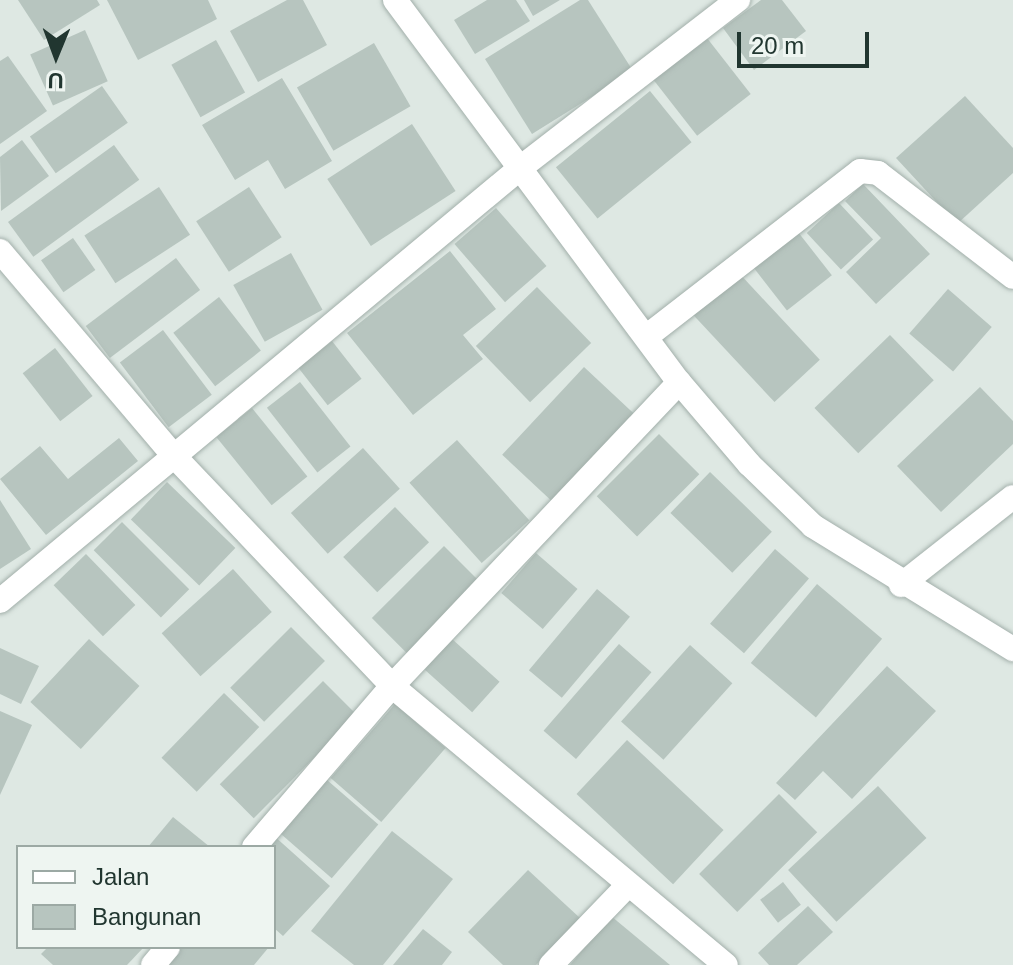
<!DOCTYPE html>
<style>
body{margin:0}
#map{position:relative;width:1013px;height:965px;overflow:hidden;background:#dee8e3;font-family:Helvetica,sans-serif}
div>[style]{position:absolute}
[style*='--x']{left:calc(var(--x)*1px);top:calc(var(--y)*1px);width:calc(var(--w)*1px);rotate:calc(var(--a)*1deg)}
.building>*{inset:0;background:#b7c5bf;transform-origin:0 0}
.roads{filter:drop-shadow(0 0 2px #a2afaa) drop-shadow(0 0 2px #a2afaa)}
.street>*{height:24px;margin:-12px;padding:0 12px;transform-origin:12px;border-radius:12px;background:#fff}
.secondary>*{height:24px;margin:-12px;padding:0 12px;transform-origin:12px;border-radius:12px;background:#fff}
span{translate:-50% -50%;white-space:nowrap;text-align:center;line-height:1.15;-webkit-text-stroke:8px #eef5f1;paint-order:stroke}
.legend{position:absolute;left:16px;top:845px;width:260px;height:104px;box-sizing:border-box;background:#eef5f1;border:2px solid #9ca9a4;margin:0;padding:10px 14px;list-style:none;font-size:24px;color:#213630}
.legend li{display:flex;align-items:center;gap:16px;height:40px}
.legend b{width:40px;border:2px solid #9ca9a4}
.north{position:absolute;left:16px;top:16px;width:80px;height:80px;-webkit-text-stroke:6px #eef5f1;paint-order:stroke;rotate:181deg;font-size:22px;font-weight:700;line-height:32px;text-align:center;color:#213630}
.north::after{content:'';display:block;margin:auto;width:28px;height:36px;background:#213630;clip-path:polygon(50% 0,100% 100%,50% 72%,0 100%)}
.scale{position:absolute;left:737px;top:32px;width:132px;height:36px;box-sizing:border-box;border:4px solid #213630;border-top:0;padding-left:10px;font-size:24px;line-height:28px;white-space:nowrap;color:#213630;-webkit-text-stroke:6px #eef5f1;paint-order:stroke}
</style>
<div id="map">
<div class="building">
<i style="clip-path:polygon(18px 0,97px 0,100px 5px,44px 40px)"></i>
<i style="clip-path:polygon(107px 0,208px 0,217px 19px,138px 60px)"></i>
<i style="clip-path:polygon(287px 0,303px 0,327px 45px,258px 82px,230px 31px)"></i>
<i style="clip-path:polygon(487px 0,516px 0,530px 21px,475px 54px,454px 20px)"></i>
<i style="clip-path:polygon(524px 0,560px 0,533px 16px)"></i>
<i style="clip-path:polygon(580px 0,588px 0,633px 71px,532px 134px,485px 59px)"></i>
<i style="clip-path:polygon(761px 0,782px 0,806px 31px,754px 70px,723px 28px)"></i>
<i style="left:85px;top:30px;width:56px;height:60px;rotate:66deg"></i>
<i style="left:707px;top:38px;width:71px;height:68px;rotate:52deg"></i>
<i style="left:216px;top:40px;width:60px;height:51px;rotate:61deg"></i>
<i style="left:374px;top:43px;width:73px;height:89px;rotate:60deg"></i>
<i style="clip-path:polygon(8px 56px,47px 111px,0 144px,0 61px)"></i>
<i style="clip-path:polygon(282px 78px,332px 161px,285px 189px,268px 160px,235px 180px,202px 125px)"></i>
<i style="left:102px;top:86px;width:45px;height:88px;rotate:55deg"></i>
<i style="left:650px;top:91px;width:66px;height:121px;rotate:51deg"></i>
<i style="clip-path:polygon(965px 96px,1013px 148px,1013px 173px,957px 224px,896px 158px)"></i>
<i style="left:412px;top:124px;width:80px;height:101px;rotate:57deg"></i>
<i style="clip-path:polygon(22px 140px,49px 176px,1px 211px,0 157px)"></i>
<i style="left:114px;top:145px;width:43px;height:131px;rotate:54deg"></i>
<i style="clip-path:polygon(863px 184px,930px 254px,876px 304px,846px 272px,881px 238px,845px 201px)"></i>
<i style="left:159px;top:187px;width:57px;height:89px;rotate:57deg"></i>
<i style="left:249px;top:187px;width:60px;height:63px;rotate:57deg"></i>
<i style="left:839px;top:203px;width:50px;height:44px;rotate:47deg"></i>
<i style="left:496px;top:208px;width:77px;height:55px;rotate:49deg"></i>
<i style="left:798px;top:232px;width:55px;height:57px;rotate:52deg"></i>
<i style="left:73px;top:238px;width:39px;height:39px;rotate:55deg"></i>
<i style="clip-path:polygon(450px 251px,496px 309px,463px 335px,483px 359px,413px 415px,347px 333px)"></i>
<i style="left:291px;top:253px;width:65px;height:66px;rotate:61deg"></i>
<i style="left:176px;top:258px;width:40px;height:113px;rotate:53deg"></i>
<i style="left:738px;top:272px;width:120px;height:62px;rotate:47deg"></i>
<i style="left:537px;top:287px;width:78px;height:85px;rotate:46deg"></i>
<i style="left:948px;top:289px;width:58px;height:59px;rotate:41deg"></i>
<i style="left:219px;top:297px;width:68px;height:58px;rotate:52deg"></i>
<i style="left:163px;top:330px;width:81px;height:54px;rotate:53deg"></i>
<i style="left:890px;top:335px;width:63px;height:105px;rotate:46deg"></i>
<i style="left:332px;top:341px;width:48px;height:43px;rotate:52deg"></i>
<i style="left:55px;top:348px;width:61px;height:41px;rotate:52deg"></i>
<i style="left:584px;top:367px;width:71px;height:120px;rotate:43deg"></i>
<i style="left:300px;top:382px;width:82px;height:42px;rotate:52deg"></i>
<i style="clip-path:polygon(980px 387px,1013px 421px,1013px 444px,941px 512px,897px 466px)"></i>
<i style="left:252px;top:408px;width:88px;height:46px;rotate:51deg"></i>
<i style="left:659px;top:434px;width:57px;height:88px;rotate:45deg"></i>
<i style="clip-path:polygon(119px 438px,138px 461px,46px 535px,0 479px,40px 446px,68px 479px)"></i>
<i style="left:457px;top:440px;width:108px;height:64px;rotate:48deg"></i>
<i style="left:363px;top:448px;width:55px;height:97px;rotate:48deg"></i>
<i style="left:710px;top:472px;width:86px;height:57px;rotate:44deg"></i>
<i style="left:167px;top:482px;width:95px;height:52px;rotate:44deg"></i>
<i style="clip-path:polygon(0 500px,31px 549px,0 569px)"></i>
<i style="left:395px;top:507px;width:49px;height:72px;rotate:46deg"></i>
<i style="left:122px;top:522px;width:95px;height:40px;rotate:45deg"></i>
<i style="left:444px;top:546px;width:52px;height:102px;rotate:45deg"></i>
<i style="left:775px;top:549px;width:45px;height:99px;rotate:41deg"></i>
<i style="left:536px;top:553px;width:55px;height:53px;rotate:41deg"></i>
<i style="left:86px;top:554px;width:71px;height:45px;rotate:46deg"></i>
<i style="left:233px;top:569px;width:58px;height:96px;rotate:48deg"></i>
<i style="left:817px;top:584px;width:85px;height:103px;rotate:40deg"></i>
<i style="left:597px;top:589px;width:43px;height:106px;rotate:40deg"></i>
<i style="left:291px;top:627px;width:48px;height:86px;rotate:45deg"></i>
<i style="left:89px;top:639px;width:69px;height:86px;rotate:43deg"></i>
<i style="left:452px;top:639px;width:64px;height:41px;rotate:42deg"></i>
<i style="left:619px;top:644px;width:43px;height:115px;rotate:41deg"></i>
<i style="left:690px;top:645px;width:57px;height:103px;rotate:42deg"></i>
<i style="clip-path:polygon(0 648px,39px 666px,21px 704px,0 694px)"></i>
<i style="clip-path:polygon(887px 666px,936px 711px,852px 799px,823px 771px,795px 800px,776px 783px)"></i>
<i style="left:323px;top:681px;width:48px;height:146px;rotate:45deg"></i>
<i style="left:224px;top:693px;width:49px;height:90px;rotate:44deg"></i>
<i style="left:395px;top:704px;width:67px;height:98px;rotate:41deg"></i>
<i style="clip-path:polygon(0 711px,32px 725px,0 795px)"></i>
<i style="left:627px;top:740px;width:132px;height:74px;rotate:43deg"></i>
<i style="left:327px;top:780px;width:68px;height:71px;rotate:41deg"></i>
<i style="left:878px;top:786px;width:71px;height:123px;rotate:47deg"></i>
<i style="left:779px;top:794px;width:54px;height:113px;rotate:45deg"></i>
<i style="clip-path:polygon(173px 817px,210px 847px,148px 847px)"></i>
<i style="clip-path:polygon(392px 831px,453px 879px,383px 965px,354px 965px,311px 931px)"></i>
<i style="clip-path:polygon(273px 835px,330px 886px,283px 936px,274px 928px,274px 847px,262px 847px)"></i>
<i style="clip-path:polygon(528px 870px,580px 918px,536px 965px,503px 965px,468px 932px)"></i>
<i style="left:783px;top:882px;width:29px;height:29px;rotate:52deg"></i>
<i style="clip-path:polygon(808px 906px,833px 932px,797px 965px,769px 965px,758px 953px)"></i>
<i style="clip-path:polygon(611px 916px,670px 965px,570px 965px)"></i>
<i style="clip-path:polygon(423px 929px,452px 952px,442px 965px,393px 965px)"></i>
<i style="clip-path:polygon(48px 947px,144px 947px,127px 965px,53px 965px,41px 954px)"></i>
<i style="clip-path:polygon(181px 947px,269px 947px,254px 965px,165px 965px)"></i>
</div>
<div class="roads">
<div class="street">
<i style="--x:0;--y:251;--w:270;--a:49.7"></i>
<i style="--x:175;--y:457;--w:315;--a:46.5"></i>
<i style="--x:392;--y:686;--w:435;--a:39.9"></i>
<i style="--x:646;--y:337;--w:271;--a:-37.8"></i>
<i style="--x:860;--y:171;--w:18;--a:6"></i>
<i style="--x:878;--y:173;--w:170;--a:37.6"></i>
<i style="--x:901;--y:585;--w:142;--a:-38.2"></i>
<i style="--x:0;--y:601;--w:675;--a:-39.77"></i>
<i style="--x:519;--y:169;--w:277;--a:-37.7"></i>
<i style="--x:254;--y:847;--w:212;--a:-49.4"></i>
<i style="--x:392;--y:686;--w:418;--a:-46.6"></i>
<i style="--x:153;--y:965;--w:23;--a:-50"></i>
<i style="--x:551;--y:965;--w:110;--a:-46.1"></i>
</div>
<div class="secondary">
<i style="--x:395;--y:0;--w:476;--a:53.4"></i>
<i style="--x:679;--y:382;--w:108;--a:49.5"></i>
<i style="--x:749;--y:464;--w:89;--a:44.1"></i>
<i style="--x:813;--y:526;--w:235;--a:31.6"></i>
</div>
</div>
<ul class="legend">
<li><b style="height:10px;background:#fff"></b>Jalan</li>
<li><b style="height:22px;background:#b7c5bf"></b>Bangunan</li>
</ul>
<div class="north">U</div>
<div class="scale">20 m</div>
</div>
